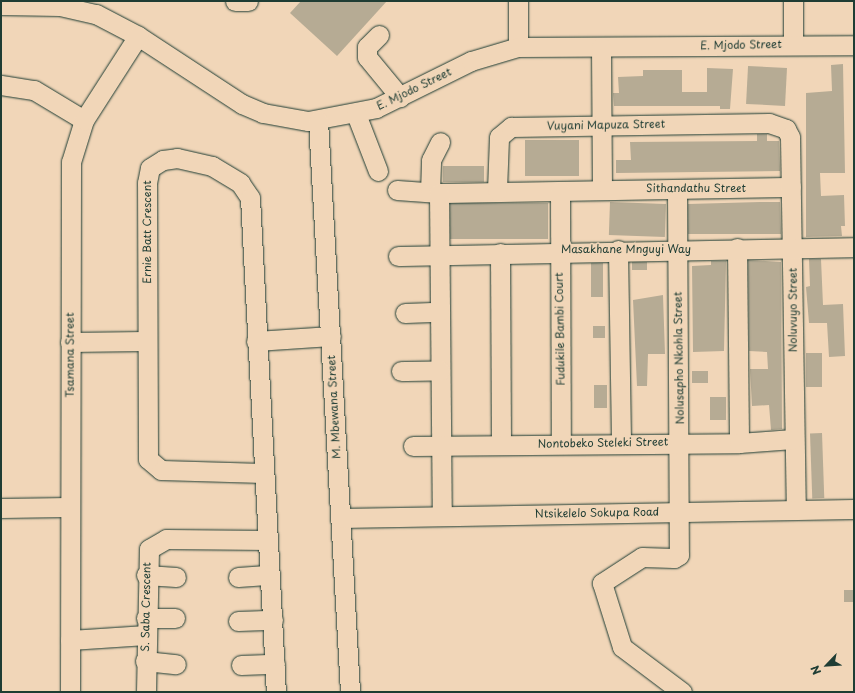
<!DOCTYPE html>
<style>
body{margin:0}
#map{position:relative;width:855px;height:693px;overflow:hidden;background:#f1d6b8;font-family:"Playpen Sans",sans-serif}
div>[style]{position:absolute}
[style*='--x']{left:calc(var(--x)*1px);top:calc(var(--y)*1px);width:calc(var(--w)*1px);rotate:calc(var(--a)*1deg)}
.building>*{inset:0;background:#b6ab94;transform-origin:0 0}
.roads{filter:drop-shadow(0 0 1px #1f3d34) drop-shadow(0 0 1px #1f3d34)}
.minor>*{height:19px;margin:-9.5px;padding:0 9.5px;transform-origin:9.5px;border-radius:9.5px;background:#f1d6b8}
span{translate:-50% -50%;white-space:nowrap;text-align:center;line-height:1.15;-webkit-text-stroke:3px #f1d6b8;paint-order:stroke}
.street-label{font-size:11px;color:#1f3d34}
.frame{position:absolute;inset:0;border:2px solid #1f3d34;pointer-events:none}
.north{position:absolute;left:807px;top:645px;width:40px;height:40px;-webkit-text-stroke:3px #f1d6b8;paint-order:stroke;rotate:245deg;font-size:11px;font-weight:700;line-height:16px;text-align:center;color:#1f3d34}
.north::after{content:'';display:block;margin:auto;width:14px;height:18px;background:#1f3d34;clip-path:polygon(50% 0,100% 100%,50% 72%,0 100%)}
</style>
<div id="map">
<div class="building">
<i style="clip-path:polygon(301px 1px,387px 1px,337px 56px,290px 13px)"></i>
<i style="clip-path:polygon(843px 64px,845px 173px,820px 173px,821px 196px,844px 195px,845px 226px,841px 226px,842px 236px,806px 237px,806px 93px,832px 91px,831px 65px)"></i>
<i style="clip-path:polygon(707px 68px,733px 69px,730px 109px,720px 109px,720px 106px,614px 106px,613px 93px,619px 93px,618px 77px,643px 76px,643px 70px,682px 70px,682px 92px,707px 92px)"></i>
<i style="left:787px;top:68px;width:38px;height:39px;rotate:93deg"></i>
<i style="clip-path:polygon(757px 134px,767px 134px,767px 141px,779px 141px,780px 171px,616px 173px,616px 160px,631px 160px,630px 142px,757px 141px)"></i>
<i style="left:579px;top:140px;width:36px;height:54px;rotate:90deg"></i>
<i style="left:443px;top:166px;width:41px;height:16px"></i>
<i style="left:610px;top:202px;width:56px;height:33px;rotate:2deg"></i>
<i style="clip-path:polygon(760px 202px,780px 202px,781px 234px,688px 234px,688px 204px)"></i>
<i style="left:548px;top:203px;width:36px;height:98px;rotate:90deg"></i>
<i style="clip-path:polygon(809px 259px,821px 259px,823px 305px,843px 304px,845px 356px,829px 357px,827px 323px,809px 323px,806px 287px,810px 286px)"></i>
<i style="clip-path:polygon(748px 260px,781px 262px,782px 429px,771px 430px,769px 405px,752px 406px,750px 369px,768px 369px,767px 352px,749px 351px)"></i>
<i style="clip-path:polygon(711px 261px,726px 261px,724px 351px,693px 352px,692px 266px,711px 265px)"></i>
<i style="left:632px;top:262px;width:15px;height:8px"></i>
<i style="left:591px;top:263px;width:12px;height:34px"></i>
<i style="clip-path:polygon(663px 295px,665px 354px,648px 354px,647px 386px,637px 386px,633px 300px)"></i>
<i style="left:605px;top:326px;width:12px;height:12px;rotate:90deg"></i>
<i style="left:822px;top:353px;width:34px;height:16px;rotate:90deg"></i>
<i style="left:708px;top:371px;width:12px;height:16px;rotate:90deg"></i>
<i style="left:594px;top:385px;width:13px;height:23px"></i>
<i style="left:710px;top:397px;width:16px;height:23px"></i>
<i style="left:822px;top:433px;width:65px;height:12px;rotate:88deg"></i>
<i style="left:844px;top:590px;width:10px;height:12px"></i>
</div>
<div class="roads">
<div class="minor">
<i style="--x:235;--y:1;--w:13;--a:0"></i>
<i style="--x:518;--y:1;--w:46;--a:90"></i>
<i style="--x:793;--y:1;--w:43;--a:90"></i>
<i style="--x:1;--y:5;--w:59;--a:1"></i>
<i style="--x:60;--y:6;--w:37;--a:13"></i>
<i style="--x:96;--y:14;--w:47;--a:27.6"></i>
<i style="--x:138;--y:36;--w:124;--a:33.2"></i>
<i style="--x:242;--y:104;--w:23;--a:23"></i>
<i style="--x:263;--y:113;--w:46;--a:10.1"></i>
<i style="--x:308;--y:121;--w:69;--a:-10.8"></i>
<i style="--x:376;--y:108;--w:106;--a:-26.3"></i>
<i style="--x:471;--y:61;--w:49;--a:-16.6"></i>
<i style="--x:518;--y:47;--w:336;--a:-0.3"></i>
<i style="--x:379;--y:35;--w:17;--a:135"></i>
<i style="--x:367;--y:47;--w:10;--a:90"></i>
<i style="--x:367;--y:57;--w:52;--a:50.5"></i>
<i style="--x:601;--y:47;--w:140;--a:89.6"></i>
<i style="--x:1;--y:85;--w:33;--a:9"></i>
<i style="--x:34;--y:90;--w:58;--a:31"></i>
<i style="--x:356;--y:114;--w:61;--a:68.9"></i>
<i style="--x:318;--y:121;--w:572;--a:86.79"></i>
<i style="--x:677;--y:189;--w:366;--a:89.7"></i>
<i style="--x:679;--y:555;--w:6;--a:149"></i>
<i style="--x:674;--y:558;--w:32;--a:-178"></i>
<i style="--x:642;--y:557;--w:48;--a:147"></i>
<i style="--x:602;--y:583;--w:67;--a:72.6"></i>
<i style="--x:622;--y:647;--w:75;--a:36.9"></i>
<i style="--x:397;--y:190;--w:42;--a:4.1"></i>
<i style="--x:439;--y:193;--w:352;--a:-1"></i>
<i style="--x:497;--y:190;--w:53;--a:-87.8"></i>
<i style="--x:499;--y:137;--w:16;--a:-40"></i>
<i style="--x:511;--y:127;--w:258;--a:-0.9"></i>
<i style="--x:769;--y:123;--w:18;--a:19"></i>
<i style="--x:786;--y:129;--w:9;--a:63"></i>
<i style="--x:790;--y:137;--w:373;--a:89.1"></i>
<i style="--x:560;--y:191;--w:253;--a:89.8"></i>
<i style="--x:430;--y:192;--w:32;--a:-88"></i>
<i style="--x:431;--y:160;--w:20;--a:-63"></i>
<i style="--x:439;--y:193;--w:321;--a:89.5"></i>
<i style="--x:737;--y:248;--w:195;--a:89.4"></i>
<i style="--x:618;--y:250;--w:193;--a:89.1"></i>
<i style="--x:500;--y:253;--w:192;--a:89.7"></i>
<i style="--x:398;--y:256;--w:456;--a:-1.1"></i>
<i style="--x:405;--y:313;--w:34;--a:-2"></i>
<i style="--x:256;--y:341;--w:75;--a:-3.8"></i>
<i style="--x:70;--y:342;--w:75;--a:-0.8"></i>
<i style="--x:401;--y:371;--w:39;--a:-1"></i>
<i style="--x:413;--y:446;--w:326;--a:-0.5"></i>
<i style="--x:739;--y:443;--w:54;--a:-4.2"></i>
<i style="--x:263;--y:473;--w:102;--a:-178.3"></i>
<i style="--x:161;--y:470;--w:17;--a:-140"></i>
<i style="--x:148;--y:459;--w:276;--a:-90.2"></i>
<i style="--x:147;--y:183;--w:15;--a:-79"></i>
<i style="--x:150;--y:168;--w:15;--a:-32"></i>
<i style="--x:163;--y:160;--w:14;--a:-8"></i>
<i style="--x:177;--y:158;--w:36;--a:13"></i>
<i style="--x:212;--y:166;--w:33;--a:31"></i>
<i style="--x:240;--y:183;--w:18;--a:56"></i>
<i style="--x:250;--y:198;--w:495;--a:87"></i>
<i style="--x:1;--y:508;--w:67;--a:-0.9"></i>
<i style="--x:340;--y:518;--w:514;--a:-1"></i>
<i style="--x:146;--y:575;--w:30;--a:4"></i>
<i style="--x:238;--y:577;--w:32;--a:-4"></i>
<i style="--x:146;--y:618;--w:29;--a:0"></i>
<i style="--x:238;--y:621;--w:35;--a:-2"></i>
<i style="--x:70;--y:640;--w:76;--a:-3.8"></i>
<i style="--x:145;--y:661;--w:31;--a:6"></i>
<i style="--x:241;--y:665;--w:34;--a:-2"></i>
<i style="--x:70;--y:692;--w:530;--a:-89.89"></i>
<i style="--x:71;--y:162;--w:44;--a:-72.8"></i>
<i style="--x:84;--y:120;--w:100;--a:-57.3"></i>
<i style="--x:146;--y:692;--w:143;--a:-88.8"></i>
<i style="--x:149;--y:549;--w:20;--a:-30"></i>
<i style="--x:166;--y:539;--w:102;--a:0.6"></i>
</div>
</div>
<div class="street-label">
<span style="left:741px;top:45px;rotate:-1deg">E. Mjodo Street</span>
<span style="left:414px;top:89px;rotate:-26deg">E. Mjodo Street</span>
<span style="left:606px;top:125px;rotate:-1deg">Vuyani Mapuza Street</span>
<span style="left:696px;top:188px">Sithandathu Street</span>
<span style="left:147px;top:232px;rotate:-90deg">Ernie Batt Crescent</span>
<span style="left:626px;top:249px">Masakhane Mnguyi Way</span>
<span style="left:793px;top:310px;rotate:-90deg">Noluvuyo Street</span>
<span style="left:560px;top:329px;rotate:-91deg">Fudukile Bambi Court</span>
<span style="left:70px;top:355px;rotate:-90deg">Tsamana Street</span>
<span style="left:679px;top:358px;rotate:-91deg">Nolusapho Nkohla Street</span>
<span style="left:334px;top:407px;rotate:-93deg">M. Mbewana Street</span>
<span style="left:603px;top:443px;rotate:-1deg">Nontobeko Steleki Street</span>
<span style="left:597px;top:513px;rotate:-1deg">Ntsikelelo Sokupa Road</span>
<span style="left:146px;top:607px;rotate:-89deg">S. Saba Crescent</span>
</div>
<div class="frame"></div>
<div class="north">N</div>
</div>
